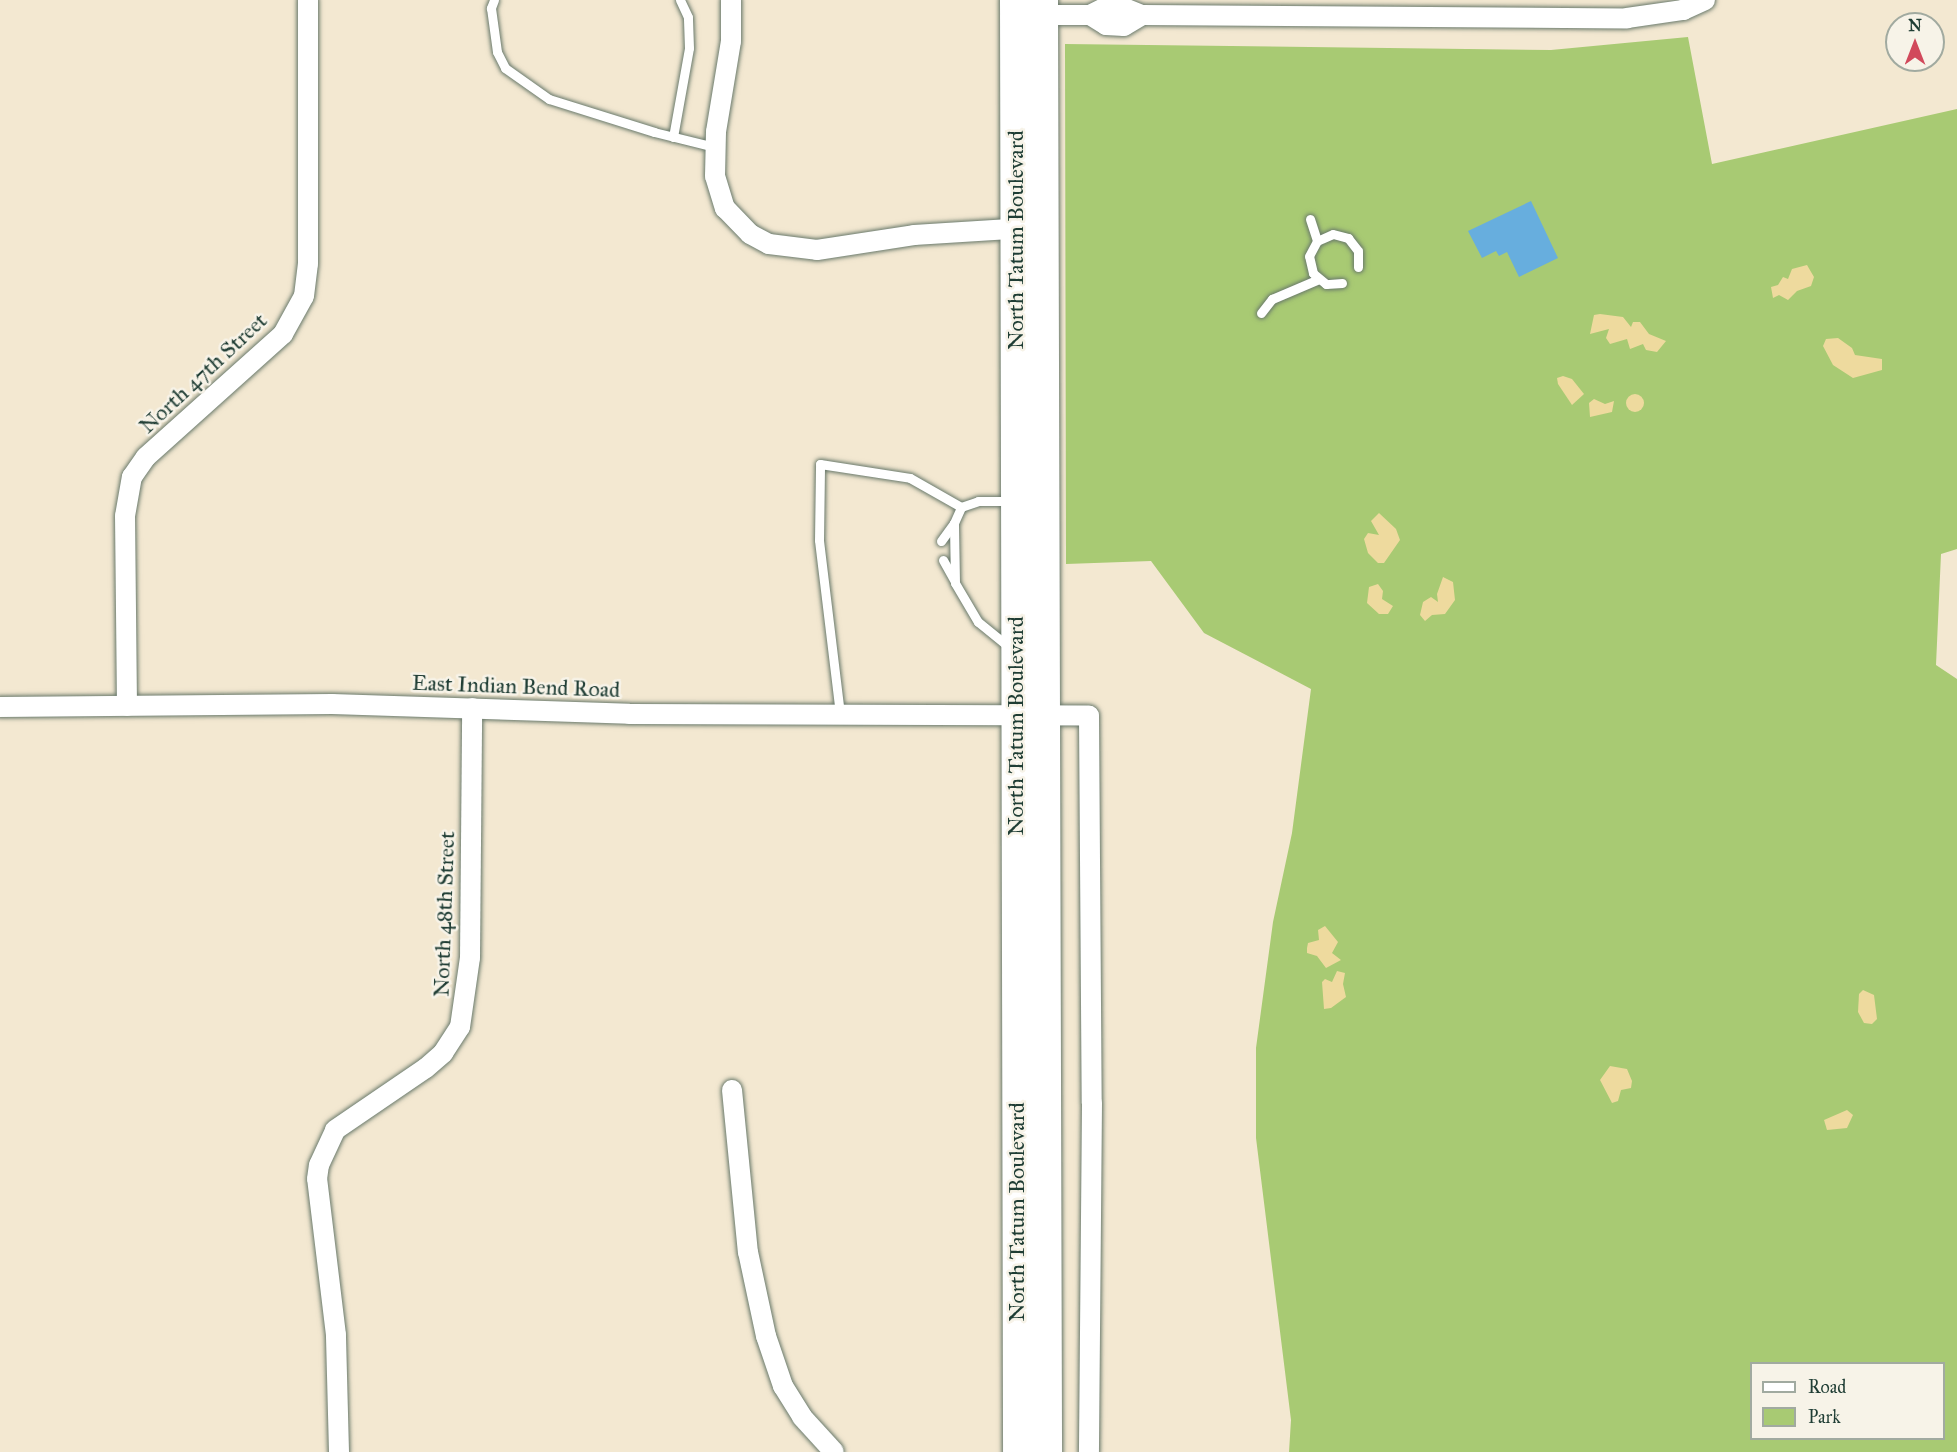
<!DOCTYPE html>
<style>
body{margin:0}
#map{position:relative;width:1957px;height:1452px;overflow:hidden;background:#f3e8d1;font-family:"IM FELL Great Primer",serif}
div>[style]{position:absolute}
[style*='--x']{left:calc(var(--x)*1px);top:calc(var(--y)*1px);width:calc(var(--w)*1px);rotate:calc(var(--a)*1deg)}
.green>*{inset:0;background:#a8ca73}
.sand>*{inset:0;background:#eeda9e}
.round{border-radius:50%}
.water>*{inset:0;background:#67aede}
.roads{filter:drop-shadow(0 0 2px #69796b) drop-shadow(0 0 2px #69796b)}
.lane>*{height:9px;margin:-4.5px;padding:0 4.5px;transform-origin:4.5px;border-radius:4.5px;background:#fff}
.street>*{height:20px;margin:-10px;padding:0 10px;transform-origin:10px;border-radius:10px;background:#fff}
.primary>*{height:30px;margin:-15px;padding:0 15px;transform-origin:15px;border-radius:15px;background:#fff}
span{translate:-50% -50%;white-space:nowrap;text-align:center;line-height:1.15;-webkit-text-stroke:5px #f7f3e8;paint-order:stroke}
.street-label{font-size:22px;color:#1f3d34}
.legend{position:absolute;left:1750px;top:1362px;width:195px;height:78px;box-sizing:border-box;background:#f7f3e8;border:2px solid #a1aaa0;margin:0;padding:8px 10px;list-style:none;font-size:18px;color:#1f3d34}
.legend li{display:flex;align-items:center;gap:12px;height:30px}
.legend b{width:30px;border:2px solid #a1aaa0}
.north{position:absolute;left:1885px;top:12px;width:60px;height:60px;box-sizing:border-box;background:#f7f3e8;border:2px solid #a1aaa0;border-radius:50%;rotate:0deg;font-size:16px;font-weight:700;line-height:24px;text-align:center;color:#1f3d34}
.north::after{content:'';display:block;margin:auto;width:21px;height:27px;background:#d1495b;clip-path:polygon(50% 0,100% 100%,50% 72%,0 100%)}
</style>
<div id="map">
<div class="green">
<i style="clip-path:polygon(evenodd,1688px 37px,1712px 164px,1957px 109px,1957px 549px,1941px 554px,1936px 665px,1957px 679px,1957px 1452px,1289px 1452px,1291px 1420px,1256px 1138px,1256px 1048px,1273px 922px,1292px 833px,1311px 689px,1204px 633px,1151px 561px,1066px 564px,1065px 44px,1551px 50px,1688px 37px,1752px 1364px,1944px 1364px,1944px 1438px,1752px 1438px,1752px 1364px)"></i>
</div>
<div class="sand">
<i style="clip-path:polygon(1807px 265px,1814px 277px,1811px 286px,1797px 291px,1788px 300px,1779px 295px,1773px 298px,1771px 287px,1778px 285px,1783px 277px,1788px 279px,1792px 269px)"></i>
<i style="clip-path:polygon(1600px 314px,1623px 317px,1631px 327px,1633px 322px,1640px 322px,1649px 334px,1666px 341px,1657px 352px,1646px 350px,1643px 344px,1630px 349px,1627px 339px,1610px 344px,1606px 338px,1609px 329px,1590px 334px,1594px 315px)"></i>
<i style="clip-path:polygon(1838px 338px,1852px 348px,1855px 355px,1882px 359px,1882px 370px,1853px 378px,1833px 365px,1823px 346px,1826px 339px)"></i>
<i style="clip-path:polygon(1563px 376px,1572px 379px,1584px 394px,1572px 405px,1558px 384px,1557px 378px)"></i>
<i class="round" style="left:1626px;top:394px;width:18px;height:18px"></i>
<i style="clip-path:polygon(1594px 399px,1605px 404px,1614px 401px,1612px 412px,1590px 417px,1589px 403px)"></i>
<i style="clip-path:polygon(1379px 513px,1396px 529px,1400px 540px,1384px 563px,1378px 563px,1368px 553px,1364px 539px,1368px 533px,1379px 535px,1371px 521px)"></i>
<i style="clip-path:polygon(1443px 577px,1453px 582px,1455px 600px,1445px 614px,1432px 615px,1425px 621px,1420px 615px,1423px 602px,1431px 597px,1438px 602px,1437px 594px)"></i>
<i style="clip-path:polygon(1378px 584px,1383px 591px,1382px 599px,1393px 606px,1388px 614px,1379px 614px,1367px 603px,1369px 587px)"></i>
<i style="clip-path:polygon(1325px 926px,1338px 942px,1332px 953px,1341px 960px,1326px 968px,1317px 956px,1307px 953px,1307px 948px,1308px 943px,1319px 940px,1318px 930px)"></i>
<i style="clip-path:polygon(1337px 971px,1345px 973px,1343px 984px,1346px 997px,1331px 1008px,1324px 1009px,1322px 982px,1325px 979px,1332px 982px)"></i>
<i style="clip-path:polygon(1863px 990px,1874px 995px,1877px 1019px,1872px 1024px,1864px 1023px,1858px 1012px,1859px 994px)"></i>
<i style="clip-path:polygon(1610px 1066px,1627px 1069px,1632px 1081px,1631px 1088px,1621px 1090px,1618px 1101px,1612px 1103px,1600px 1080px)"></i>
<i style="clip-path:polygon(1847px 1110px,1853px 1115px,1847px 1128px,1827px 1130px,1824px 1120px)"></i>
</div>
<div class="water">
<i style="clip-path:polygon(1531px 201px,1558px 258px,1519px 277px,1507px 252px,1499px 256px,1496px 251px,1482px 258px,1468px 231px)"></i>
</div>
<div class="roads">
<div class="lane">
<i style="--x:494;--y:0;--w:9;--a:111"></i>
<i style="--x:491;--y:8;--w:44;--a:82.2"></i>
<i style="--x:497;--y:52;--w:18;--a:63"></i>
<i style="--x:505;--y:68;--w:54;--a:35.2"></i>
<i style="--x:549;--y:99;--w:110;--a:17.4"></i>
<i style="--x:654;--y:132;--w:63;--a:13.8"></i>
<i style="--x:673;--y:137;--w:90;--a:-79.8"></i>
<i style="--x:689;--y:48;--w:31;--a:-92"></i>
<i style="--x:688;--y:17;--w:19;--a:-115"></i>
<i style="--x:1310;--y:219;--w:23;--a:72"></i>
<i style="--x:1342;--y:283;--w:16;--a:176"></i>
<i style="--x:1326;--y:284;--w:17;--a:-140"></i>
<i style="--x:1313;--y:273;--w:17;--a:-103"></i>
<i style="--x:1309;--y:256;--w:17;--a:-62"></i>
<i style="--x:1317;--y:241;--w:17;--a:-24"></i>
<i style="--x:1333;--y:234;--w:16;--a:15"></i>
<i style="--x:1348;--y:238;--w:16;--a:52"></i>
<i style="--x:1358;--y:251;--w:16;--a:90"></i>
<i style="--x:1261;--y:313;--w:18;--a:-52"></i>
<i style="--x:1272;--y:299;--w:51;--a:-23.1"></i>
<i style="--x:941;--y:541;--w:22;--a:-54"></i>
<i style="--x:943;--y:560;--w:23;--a:61"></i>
<i style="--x:1009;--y:647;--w:40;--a:-141"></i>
<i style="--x:978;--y:622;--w:45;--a:-120.5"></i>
<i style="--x:955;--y:583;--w:60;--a:-91"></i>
<i style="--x:954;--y:523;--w:17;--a:-66"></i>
<i style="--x:961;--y:507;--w:18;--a:-19"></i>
<i style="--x:978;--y:501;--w:33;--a:0"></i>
<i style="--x:840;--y:714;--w:175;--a:-96.9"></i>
<i style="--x:819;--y:540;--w:76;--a:-89.2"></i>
<i style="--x:820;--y:464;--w:91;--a:8.8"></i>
<i style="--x:910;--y:478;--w:59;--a:29.6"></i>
</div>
<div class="street">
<i style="--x:731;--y:0;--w:41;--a:90"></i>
<i style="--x:731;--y:41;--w:92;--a:99.4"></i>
<i style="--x:716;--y:132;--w:44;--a:91.3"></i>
<i style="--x:715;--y:176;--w:34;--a:73"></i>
<i style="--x:725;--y:208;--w:36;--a:46"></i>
<i style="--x:750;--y:234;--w:21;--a:28"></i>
<i style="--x:769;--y:244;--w:48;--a:7.1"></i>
<i style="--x:817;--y:250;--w:98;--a:-8.8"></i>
<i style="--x:914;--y:235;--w:112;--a:-3.6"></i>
<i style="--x:1033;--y:15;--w:57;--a:0"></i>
<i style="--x:1090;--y:15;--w:18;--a:-27"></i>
<i style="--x:1106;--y:7;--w:16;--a:0"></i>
<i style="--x:1122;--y:7;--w:22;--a:22"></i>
<i style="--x:1142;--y:15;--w:485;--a:0.4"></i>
<i style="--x:1627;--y:18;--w:57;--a:-8.1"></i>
<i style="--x:1683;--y:10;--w:24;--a:-24"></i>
<i style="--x:1090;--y:15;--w:19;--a:32"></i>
<i style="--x:1106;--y:25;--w:18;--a:3"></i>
<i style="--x:1124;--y:26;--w:21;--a:-31"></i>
<i style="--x:127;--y:706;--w:190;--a:-90.6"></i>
<i style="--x:125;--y:516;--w:40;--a:-80"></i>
<i style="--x:132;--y:477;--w:24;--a:-55"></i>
<i style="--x:146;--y:457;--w:184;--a:-41.9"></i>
<i style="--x:283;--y:334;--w:43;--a:-61.1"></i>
<i style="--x:304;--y:296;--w:32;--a:-83"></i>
<i style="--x:308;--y:264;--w:264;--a:-90"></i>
<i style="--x:0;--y:707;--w:332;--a:-0.5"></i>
<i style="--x:332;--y:704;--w:297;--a:1.9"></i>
<i style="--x:629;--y:714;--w:460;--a:0.2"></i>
<i style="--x:1089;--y:716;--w:387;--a:89.6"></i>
<i style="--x:1092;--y:1103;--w:349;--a:90.5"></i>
<i style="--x:732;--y:1090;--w:163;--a:84.4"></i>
<i style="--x:748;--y:1252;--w:86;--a:77.9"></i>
<i style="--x:766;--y:1336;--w:53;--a:71.2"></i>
<i style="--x:783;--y:1386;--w:36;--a:58"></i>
<i style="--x:802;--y:1417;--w:47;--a:47.6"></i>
<i style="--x:339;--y:1452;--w:117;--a:-91.5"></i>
<i style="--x:336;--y:1335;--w:157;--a:-96.9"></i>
<i style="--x:317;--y:1179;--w:14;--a:-82"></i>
<i style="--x:319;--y:1165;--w:38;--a:-65"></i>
<i style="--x:335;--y:1130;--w:110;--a:-34.3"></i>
<i style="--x:426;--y:1068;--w:23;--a:-41"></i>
<i style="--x:443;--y:1053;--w:31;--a:-57"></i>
<i style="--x:460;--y:1027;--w:70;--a:-81.8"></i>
<i style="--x:470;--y:958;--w:250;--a:-89.5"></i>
</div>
<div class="primary">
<i style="--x:1015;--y:0;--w:1452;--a:89.88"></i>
<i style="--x:1043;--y:0;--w:1452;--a:89.84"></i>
</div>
</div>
<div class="street-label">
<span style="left:1016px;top:240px;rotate:-90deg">North Tatum Boulevard</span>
<span style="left:203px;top:373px;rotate:-43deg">North 47th Street</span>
<span style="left:516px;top:686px;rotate:2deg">East Indian Bend Road</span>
<span style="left:1016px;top:726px;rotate:-90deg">North Tatum Boulevard</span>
<span style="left:444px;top:914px;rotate:-88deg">North 48th Street</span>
<span style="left:1017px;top:1212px;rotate:-90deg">North Tatum Boulevard</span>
</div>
<ul class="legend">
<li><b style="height:8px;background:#fff"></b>Road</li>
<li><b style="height:16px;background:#a8ca73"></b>Park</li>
</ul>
<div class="north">N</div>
</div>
